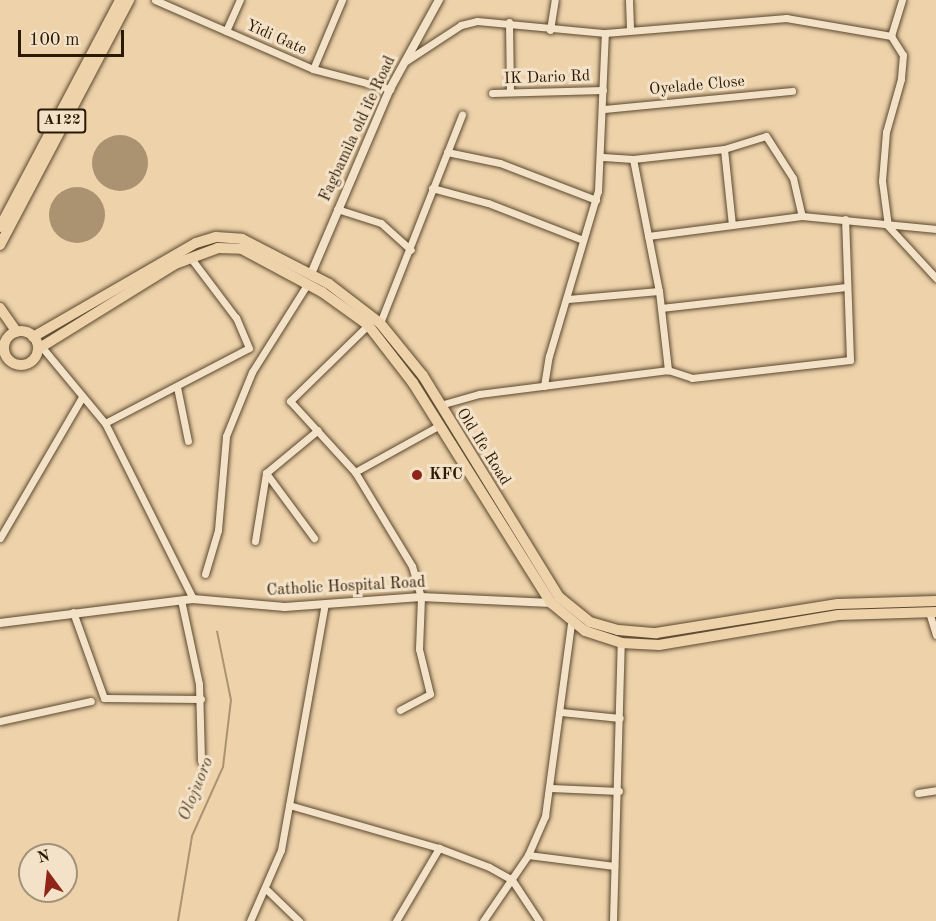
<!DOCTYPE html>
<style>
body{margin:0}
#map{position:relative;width:936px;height:921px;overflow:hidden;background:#edd2aa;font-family:"Old Standard TT",serif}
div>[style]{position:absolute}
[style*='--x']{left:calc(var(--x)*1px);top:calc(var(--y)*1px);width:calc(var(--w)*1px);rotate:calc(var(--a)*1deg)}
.water>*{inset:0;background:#ab9372}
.round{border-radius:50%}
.stream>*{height:2px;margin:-1px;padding:0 1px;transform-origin:1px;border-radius:1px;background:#ab9372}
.roads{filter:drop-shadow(0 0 2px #5b482e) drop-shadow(0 0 2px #5b482e)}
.minor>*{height:7px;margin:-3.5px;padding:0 3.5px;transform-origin:3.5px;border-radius:3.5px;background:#f3e2c8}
.tertiary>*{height:8px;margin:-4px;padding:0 4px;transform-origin:4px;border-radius:4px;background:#f3e2c8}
.primary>*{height:10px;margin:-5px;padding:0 5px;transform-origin:5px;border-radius:5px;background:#edd2aa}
.primary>.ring{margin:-5px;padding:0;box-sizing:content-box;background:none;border:10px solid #edd2aa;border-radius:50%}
.trunk>*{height:10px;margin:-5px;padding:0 5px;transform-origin:5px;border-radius:5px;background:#edd2aa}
.dots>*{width:16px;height:16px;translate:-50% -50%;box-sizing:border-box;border:3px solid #f3e2c8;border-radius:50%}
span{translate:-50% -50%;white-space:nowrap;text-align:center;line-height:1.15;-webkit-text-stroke:6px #f3e2c8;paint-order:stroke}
.shield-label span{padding:2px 4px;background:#f3e2c8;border:2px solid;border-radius:4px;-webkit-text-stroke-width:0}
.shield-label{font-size:15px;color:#2a1a04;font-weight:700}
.street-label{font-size:16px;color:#2a1a04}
.poi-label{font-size:16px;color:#2a1a04;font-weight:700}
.left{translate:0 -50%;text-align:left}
.water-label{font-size:18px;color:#5e4a30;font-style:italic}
.north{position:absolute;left:18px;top:843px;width:60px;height:60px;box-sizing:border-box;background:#f3e2c8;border:2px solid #a3927a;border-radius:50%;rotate:345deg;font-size:16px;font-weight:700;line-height:24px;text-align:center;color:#2a1a04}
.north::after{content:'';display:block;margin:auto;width:21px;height:27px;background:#8f2418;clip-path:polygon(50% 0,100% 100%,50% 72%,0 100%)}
.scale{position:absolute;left:18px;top:30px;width:106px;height:27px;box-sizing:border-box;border:3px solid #2a1a04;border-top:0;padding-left:8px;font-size:18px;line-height:21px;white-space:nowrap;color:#2a1a04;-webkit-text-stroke:4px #f3e2c8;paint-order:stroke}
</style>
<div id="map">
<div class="water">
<i class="round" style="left:92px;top:135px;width:56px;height:56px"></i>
<i class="round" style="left:49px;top:187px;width:56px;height:56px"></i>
</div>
<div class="stream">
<i style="--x:178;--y:921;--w:86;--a:-80.6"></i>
<i style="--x:192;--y:836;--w:76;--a:-65.8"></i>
<i style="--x:223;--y:767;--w:67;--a:-83.2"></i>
<i style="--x:231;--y:700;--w:70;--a:-101.5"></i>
</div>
<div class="roads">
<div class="minor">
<i style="--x:155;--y:0;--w:172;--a:23.6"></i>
<i style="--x:313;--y:69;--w:80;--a:14.6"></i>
<i style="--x:629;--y:0;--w:28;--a:88"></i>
<i style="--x:509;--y:22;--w:70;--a:89.2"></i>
<i style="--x:550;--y:30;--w:30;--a:-81"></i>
<i style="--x:226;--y:31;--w:34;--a:-66"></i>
<i style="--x:891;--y:36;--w:38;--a:-73"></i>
<i style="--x:406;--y:61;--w:66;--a:-33.2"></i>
<i style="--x:461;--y:25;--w:16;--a:-14"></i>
<i style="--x:477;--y:21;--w:129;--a:5.4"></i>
<i style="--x:605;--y:33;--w:182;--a:-4.7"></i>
<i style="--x:786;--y:18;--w:107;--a:9.7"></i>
<i style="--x:891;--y:36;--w:22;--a:58"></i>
<i style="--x:903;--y:55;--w:24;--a:95"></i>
<i style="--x:901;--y:79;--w:55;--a:105.8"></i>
<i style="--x:886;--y:132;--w:49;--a:94.7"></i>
<i style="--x:882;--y:181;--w:45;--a:82.4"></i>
<i style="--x:888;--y:226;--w:71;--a:47.3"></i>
<i style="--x:313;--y:69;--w:75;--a:-67.2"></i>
<i style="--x:492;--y:93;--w:111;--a:-1.5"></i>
<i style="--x:604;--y:109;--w:189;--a:-5.5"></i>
<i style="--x:724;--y:149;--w:76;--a:84"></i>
<i style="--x:447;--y:152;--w:54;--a:11.7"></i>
<i style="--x:500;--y:163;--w:103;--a:21.1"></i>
<i style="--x:603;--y:157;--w:30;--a:4"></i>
<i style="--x:633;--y:159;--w:92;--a:-6.3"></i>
<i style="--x:724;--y:149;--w:44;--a:-17.2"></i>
<i style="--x:766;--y:136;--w:50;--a:57.3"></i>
<i style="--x:793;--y:178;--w:39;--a:77"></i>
<i style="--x:633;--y:159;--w:135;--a:78.9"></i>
<i style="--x:659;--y:291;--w:80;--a:83.5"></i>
<i style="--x:432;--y:188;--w:58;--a:15"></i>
<i style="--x:488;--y:203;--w:102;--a:21.3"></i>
<i style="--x:337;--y:209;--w:46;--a:17.7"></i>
<i style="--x:381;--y:223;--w:40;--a:42"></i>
<i style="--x:648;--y:236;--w:155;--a:-7.4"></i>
<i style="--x:802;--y:216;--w:135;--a:5.5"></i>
<i style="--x:568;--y:299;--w:91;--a:-5"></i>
<i style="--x:661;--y:308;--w:184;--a:-6.5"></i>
<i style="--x:380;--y:323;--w:224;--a:-68.5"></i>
<i style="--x:368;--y:325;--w:109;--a:135.7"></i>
<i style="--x:290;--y:401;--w:96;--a:47.5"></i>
<i style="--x:355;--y:472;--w:110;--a:58.8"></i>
<i style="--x:412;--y:566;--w:32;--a:74"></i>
<i style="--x:421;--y:597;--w:52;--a:92.2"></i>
<i style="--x:419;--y:649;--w:46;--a:76.3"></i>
<i style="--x:430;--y:694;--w:34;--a:152"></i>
<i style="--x:41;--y:346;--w:100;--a:50.3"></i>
<i style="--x:105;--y:423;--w:197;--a:63.4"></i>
<i style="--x:544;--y:386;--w:30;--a:-81"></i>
<i style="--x:549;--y:356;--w:172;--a:-73.5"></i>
<i style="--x:598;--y:191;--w:158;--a:-87.5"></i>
<i style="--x:177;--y:387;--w:55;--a:78.5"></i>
<i style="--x:440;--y:405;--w:41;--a:-15.8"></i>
<i style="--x:479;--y:394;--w:191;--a:-7.2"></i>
<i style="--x:668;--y:370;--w:25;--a:18"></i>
<i style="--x:692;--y:378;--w:159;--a:-6.5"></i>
<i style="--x:850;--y:360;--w:141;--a:-92"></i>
<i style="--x:105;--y:423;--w:162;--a:-27.5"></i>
<i style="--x:249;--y:348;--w:33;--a:-113"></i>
<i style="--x:236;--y:318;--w:76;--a:-127"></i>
<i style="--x:355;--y:472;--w:95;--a:-29"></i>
<i style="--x:266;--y:473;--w:81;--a:53.6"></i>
<i style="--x:0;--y:538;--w:163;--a:-59.8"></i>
<i style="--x:255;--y:541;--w:69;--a:-80.8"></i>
<i style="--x:266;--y:473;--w:67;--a:-39.6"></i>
<i style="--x:205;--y:574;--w:46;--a:-73.5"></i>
<i style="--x:218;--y:530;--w:94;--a:-85.1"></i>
<i style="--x:226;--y:436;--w:69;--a:-67.9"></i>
<i style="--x:252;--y:372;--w:105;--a:-57.8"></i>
<i style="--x:181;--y:600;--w:86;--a:77.9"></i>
<i style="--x:199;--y:684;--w:77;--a:88.5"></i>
<i style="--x:73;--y:612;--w:91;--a:70.2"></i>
<i style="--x:104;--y:698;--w:97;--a:0.6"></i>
<i style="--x:929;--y:612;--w:24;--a:73"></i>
<i style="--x:561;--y:712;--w:59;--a:5.8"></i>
<i style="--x:0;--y:721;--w:93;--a:-12.4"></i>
<i style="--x:551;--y:788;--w:68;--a:2.5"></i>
<i style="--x:918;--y:793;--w:18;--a:-9"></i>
<i style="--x:289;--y:805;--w:156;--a:16"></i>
<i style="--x:439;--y:848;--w:53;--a:20.8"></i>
<i style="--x:489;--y:867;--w:26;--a:29"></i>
<i style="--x:512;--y:880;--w:49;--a:56.6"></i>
<i style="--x:528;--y:855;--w:87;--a:7.3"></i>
<i style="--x:267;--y:890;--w:45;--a:44.1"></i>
<i style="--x:250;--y:921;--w:77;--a:-66.4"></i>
<i style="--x:281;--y:850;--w:250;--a:-79.9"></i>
<i style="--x:396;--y:921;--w:85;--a:-59.5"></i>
<i style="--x:483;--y:921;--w:80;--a:-55.7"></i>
<i style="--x:528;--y:855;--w:43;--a:-66.4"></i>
<i style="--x:545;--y:816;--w:194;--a:-82.3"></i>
<i style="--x:613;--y:921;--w:278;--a:-88.4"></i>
</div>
<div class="tertiary">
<i style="--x:311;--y:274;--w:201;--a:-66.9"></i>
<i style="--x:390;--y:89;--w:102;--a:-61.2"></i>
<i style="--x:0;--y:623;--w:194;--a:-7.1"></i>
<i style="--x:193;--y:599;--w:92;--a:5"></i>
<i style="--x:285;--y:607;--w:136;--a:-4.2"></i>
<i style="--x:421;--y:597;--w:130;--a:2.6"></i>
</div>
<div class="primary">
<i style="--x:0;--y:308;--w:29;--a:55"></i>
<i class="ring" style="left:4px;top:331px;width:24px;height:24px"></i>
<i style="--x:33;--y:337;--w:188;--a:-30"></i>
<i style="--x:196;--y:243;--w:21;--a:-17"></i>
<i style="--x:216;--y:237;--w:26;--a:4"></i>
<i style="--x:242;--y:239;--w:98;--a:27.3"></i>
<i style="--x:329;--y:284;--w:64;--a:37.4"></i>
<i style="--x:380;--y:323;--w:68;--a:50.9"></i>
<i style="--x:423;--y:376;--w:259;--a:58.4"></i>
<i style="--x:559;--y:597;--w:40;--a:39"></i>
<i style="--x:590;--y:622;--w:29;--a:16"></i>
<i style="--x:618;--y:630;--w:38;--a:5"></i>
<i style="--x:656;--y:633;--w:184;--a:-9.1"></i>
<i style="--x:838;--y:604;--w:98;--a:-1.8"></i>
<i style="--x:38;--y:349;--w:161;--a:-31.8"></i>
<i style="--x:175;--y:264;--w:46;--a:-20.4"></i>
<i style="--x:218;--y:248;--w:24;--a:2"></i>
<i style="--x:242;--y:249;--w:91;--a:28.3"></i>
<i style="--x:322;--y:292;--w:57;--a:35.7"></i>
<i style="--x:368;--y:325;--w:73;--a:52.2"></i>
<i style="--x:413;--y:383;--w:260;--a:57.9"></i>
<i style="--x:551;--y:603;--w:44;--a:39.5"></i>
<i style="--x:585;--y:631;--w:38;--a:18"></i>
<i style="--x:621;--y:643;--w:38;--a:3"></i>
<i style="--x:659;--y:645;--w:182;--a:-9.5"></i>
<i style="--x:839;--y:615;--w:97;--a:-1.8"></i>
</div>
<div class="trunk">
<i style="--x:0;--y:227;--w:257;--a:-62.1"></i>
<i style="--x:0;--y:245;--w:277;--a:-62.2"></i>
</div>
</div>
<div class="dots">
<i style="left:417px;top:475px;background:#8f2418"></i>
</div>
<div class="shield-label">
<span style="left:62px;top:121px">A122</span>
</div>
<div class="street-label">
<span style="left:276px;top:38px;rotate:24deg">Yidi Gate</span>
<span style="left:547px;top:78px;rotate:-2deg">IK Dario Rd</span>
<span style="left:697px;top:86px;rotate:-5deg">Oyelade Close</span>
<span style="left:358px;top:129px;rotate:-65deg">Fagbamila old ife Road</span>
<span style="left:483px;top:447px;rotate:58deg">Old Ife Road</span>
<span style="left:346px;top:587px;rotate:-3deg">Catholic Hospital Road</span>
</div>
<div class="poi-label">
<span class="left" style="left:429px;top:475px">KFC</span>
</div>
<div class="water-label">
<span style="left:196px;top:789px;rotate:-68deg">Olojuoro</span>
</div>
<div class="north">N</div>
<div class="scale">100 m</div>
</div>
